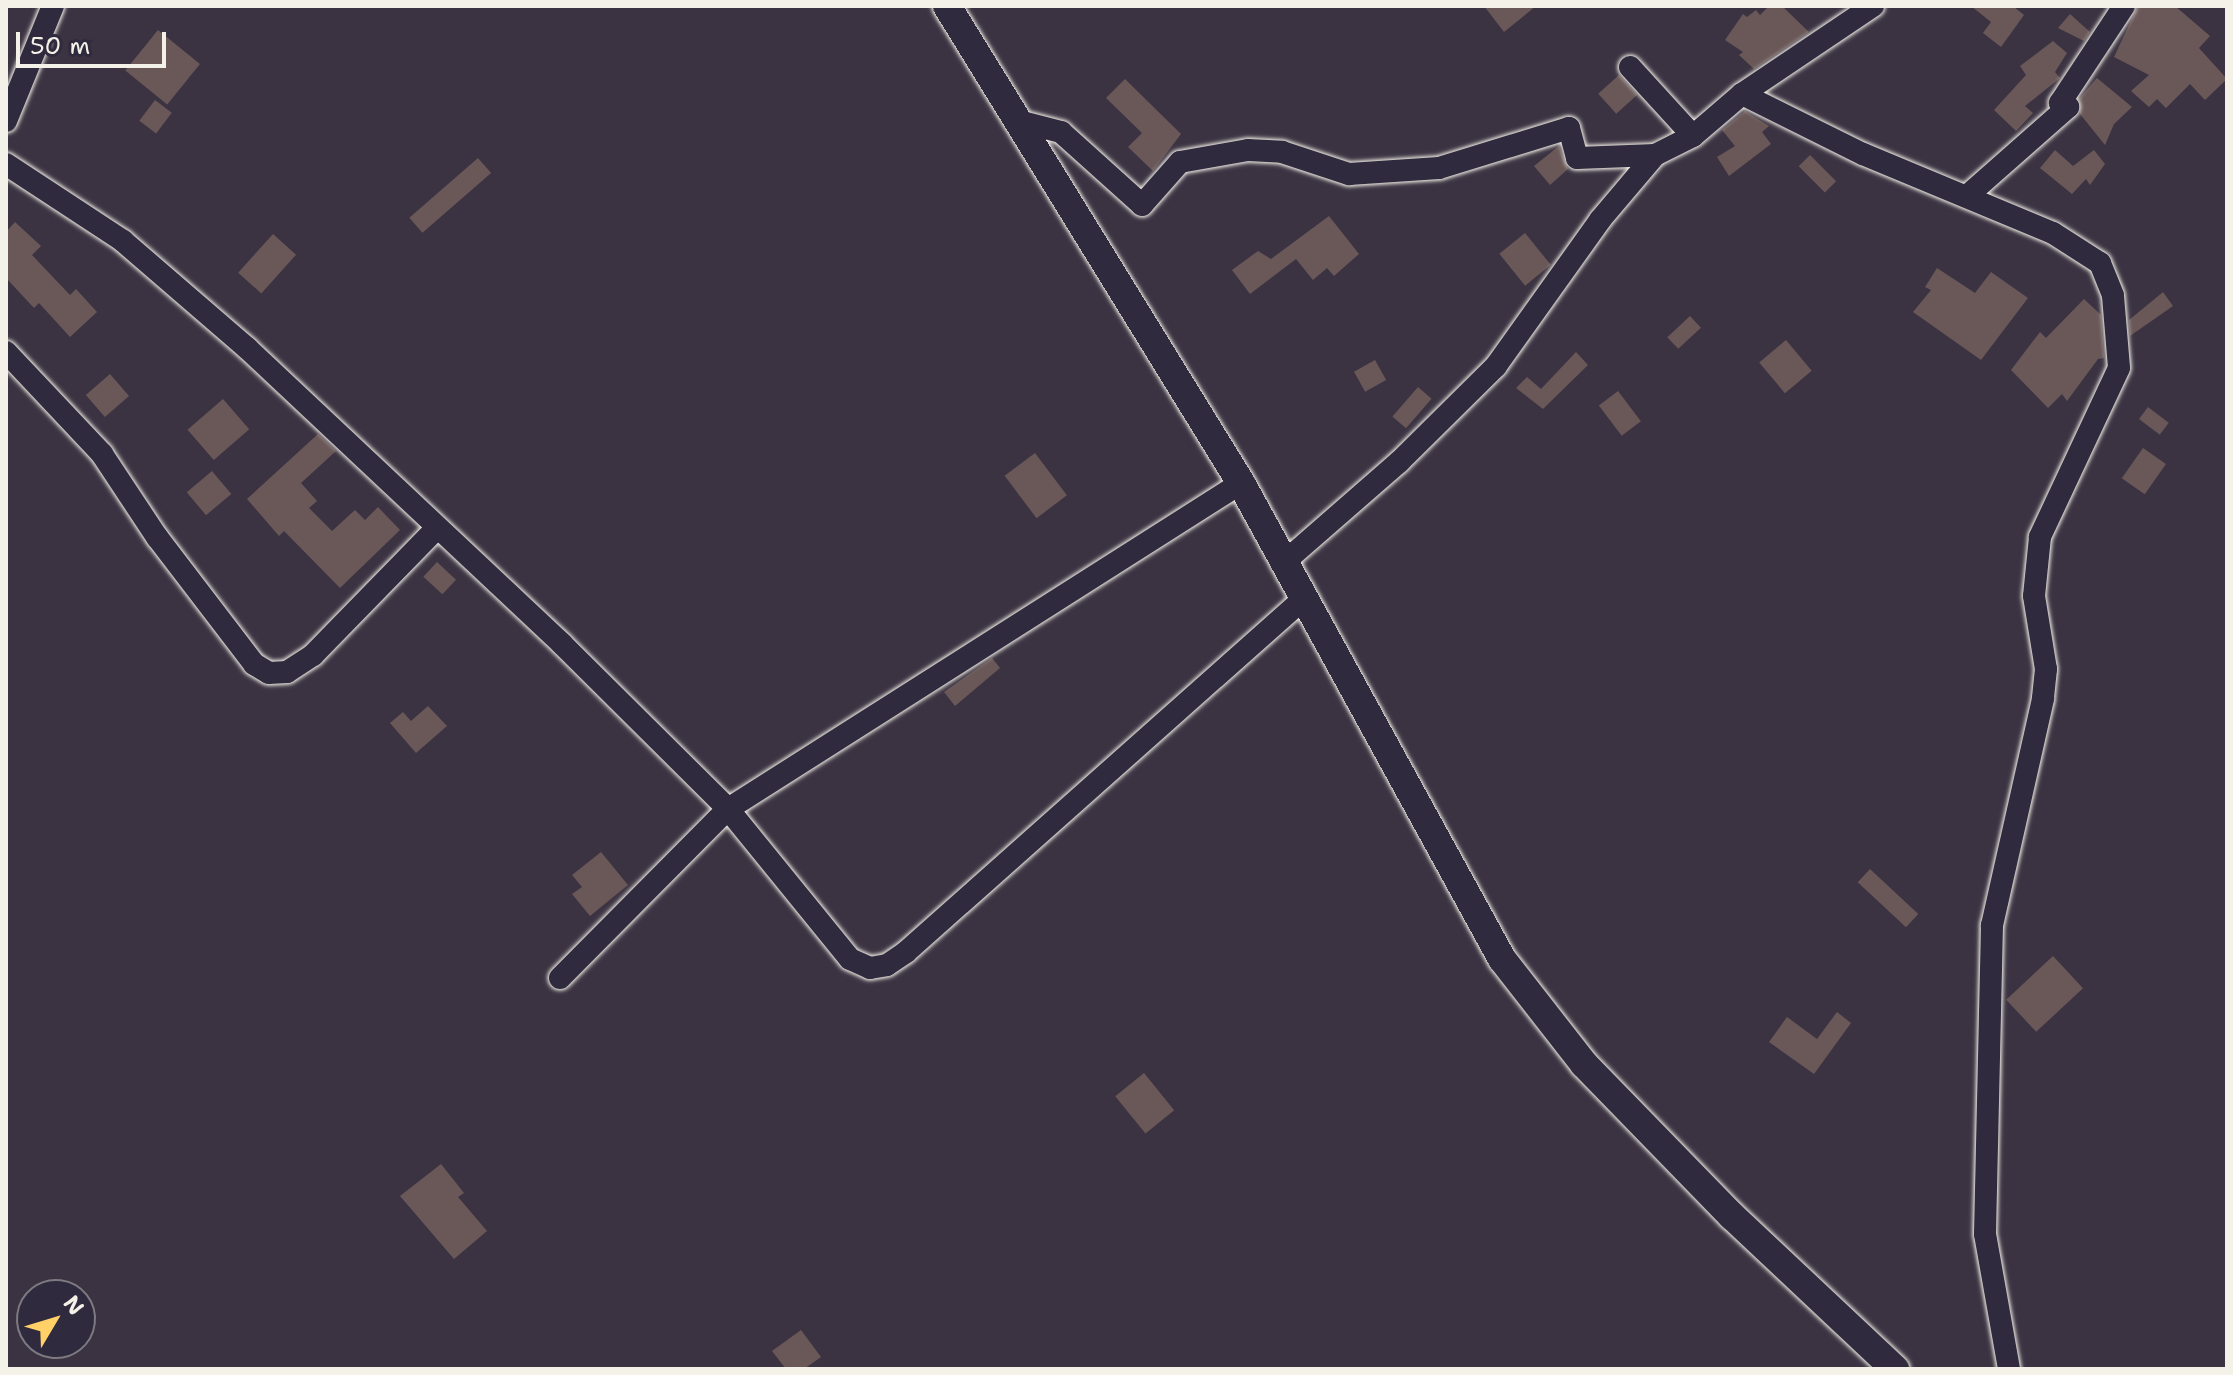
<!DOCTYPE html>
<style>
body{margin:0}
#map{position:relative;width:2233px;height:1375px;overflow:hidden;background:#3b3342;font-family:"Shantell Sans",sans-serif}
div>[style]{position:absolute}
[style*='--x']{left:calc(var(--x)*1px);top:calc(var(--y)*1px);width:calc(var(--w)*1px);rotate:calc(var(--a)*1deg)}
.building>*{inset:0;background:#6a5858;transform-origin:0 0}
.roads{filter:drop-shadow(0 0 2px #f4f1e8) drop-shadow(0 0 2px #f4f1e8)}
.minor>*{height:22px;margin:-11px;padding:0 11px;transform-origin:11px;border-radius:11px;background:#2f2a3d}
.tertiary>*{height:28px;margin:-14px;padding:0 14px;transform-origin:14px;border-radius:14px;background:#2f2a3d}
span{translate:-50% -50%;white-space:nowrap;text-align:center;line-height:1.15;-webkit-text-stroke:8px #2f2a3d;paint-order:stroke}
.frame{position:absolute;inset:0;border:8px solid #f4f1e8;pointer-events:none}
.north{position:absolute;left:16px;top:1279px;width:80px;height:80px;box-sizing:border-box;background:#2f2a3d;border:2px solid #7e7a81;border-radius:50%;rotate:52deg;font-size:22px;font-weight:700;line-height:32px;text-align:center;color:#f4f1e8}
.north::after{content:'';display:block;margin:auto;width:28px;height:36px;background:#ffd166;clip-path:polygon(50% 0,100% 100%,50% 72%,0 100%)}
.scale{position:absolute;left:16px;top:32px;width:150px;height:36px;box-sizing:border-box;border:4px solid #f4f1e8;border-top:0;padding-left:10px;font-size:24px;line-height:28px;white-space:nowrap;color:#f4f1e8;-webkit-text-stroke:6px #2f2a3d;paint-order:stroke}
</style>
<div id="map">
<div class="building">
<i style="clip-path:polygon(1484px 6px,1536px 6px,1504px 32px)"></i>
<i style="clip-path:polygon(1769px 6px,1782px 6px,1809px 32px,1754px 69px,1739px 55px,1743px 52px,1725px 40px,1743px 14px,1747px 17px,1756px 10px,1760px 15px)"></i>
<i style="clip-path:polygon(1971px 6px,2013px 6px,2024px 15px,2001px 47px,1983px 33px,1991px 22px)"></i>
<i style="clip-path:polygon(2138px 6px,2175px 6px,2210px 36px,2199px 48px,2227px 79px,2205px 100px,2190px 84px,2166px 108px,2157px 99px,2149px 107px,2131px 91px,2149px 75px,2114px 57px)"></i>
<i style="clip-path:polygon(2070px 14px,2090px 32px,2084px 41px,2058px 28px)"></i>
<i style="left:158px;top:30px;width:54px;height:52px;rotate:39deg"></i>
<i style="clip-path:polygon(2053px 41px,2067px 53px,2055px 72px,2060px 78px,2025px 106px,2033px 113px,2016px 131px,1994px 110px,2026px 75px,2020px 66px)"></i>
<i style="left:1619px;top:75px;width:27px;height:28px;rotate:48deg"></i>
<i style="clip-path:polygon(2097px 78px,2132px 107px,2114px 124px,2105px 145px,2080px 114px,2079px 99px)"></i>
<i style="clip-path:polygon(1125px 79px,1181px 134px,1153px 171px,1128px 147px,1142px 133px,1106px 98px)"></i>
<i style="left:155px;top:100px;width:21px;height:26px;rotate:37deg"></i>
<i style="clip-path:polygon(1745px 111px,1769px 126px,1762px 132px,1771px 144px,1729px 176px,1717px 157px,1735px 146px,1722px 130px)"></i>
<i style="clip-path:polygon(1559px 146px,1568px 169px,1550px 185px,1534px 166px)"></i>
<i style="clip-path:polygon(2055px 150px,2073px 166px,2094px 150px,2105px 164px,2090px 185px,2086px 179px,2072px 194px,2040px 168px)"></i>
<i style="left:1810px;top:155px;width:37px;height:16px;rotate:45deg"></i>
<i style="left:478px;top:158px;width:20px;height:91px;rotate:49deg"></i>
<i style="clip-path:polygon(1329px 216px,1359px 254px,1334px 276px,1327px 268px,1313px 280px,1296px 259px,1250px 294px,1232px 270px,1258px 251px,1271px 259px)"></i>
<i style="clip-path:polygon(15px 222px,41px 246px,32px 255px,70px 295px,76px 289px,97px 312px,70px 337px,39px 303px,34px 308px,6px 278px,6px 232px)"></i>
<i style="left:1525px;top:233px;width:41px;height:33px;rotate:51deg"></i>
<i style="left:273px;top:234px;width:31px;height:52px;rotate:42deg"></i>
<i style="clip-path:polygon(1937px 268px,1975px 293px,1991px 272px,2028px 298px,1981px 360px,1913px 312px,1931px 290px,1925px 287px)"></i>
<i style="clip-path:polygon(2163px 292px,2173px 306px,2130px 336px,2129px 320px)"></i>
<i style="clip-path:polygon(2084px 299px,2101px 315px,2104px 358px,2098px 359px,2067px 401px,2062px 394px,2048px 408px,2011px 370px,2040px 332px,2046px 338px)"></i>
<i style="left:1690px;top:316px;width:16px;height:31px;rotate:47deg"></i>
<i style="left:1786px;top:340px;width:40px;height:35px;rotate:50deg"></i>
<i style="clip-path:polygon(1576px 352px,1588px 365px,1543px 409px,1516px 388px,1527px 377px,1541px 389px)"></i>
<i style="left:1375px;top:360px;width:23px;height:24px;rotate:61deg"></i>
<i style="left:110px;top:374px;width:29px;height:32px;rotate:49deg"></i>
<i style="left:1418px;top:387px;width:18px;height:39px;rotate:41deg"></i>
<i style="left:1618px;top:391px;width:38px;height:24px;rotate:53deg"></i>
<i style="left:223px;top:399px;width:40px;height:47px;rotate:49deg"></i>
<i style="left:2148px;top:407px;width:26px;height:15px;rotate:37deg"></i>
<i style="clip-path:polygon(318px 434px,336px 451px,301px 483px,317px 501px,309px 508px,332px 531px,355px 510px,365px 520px,378px 507px,400px 530px,340px 588px,284px 531px,279px 536px,247px 499px)"></i>
<i style="left:2143px;top:448px;width:28px;height:37px;rotate:35deg"></i>
<i style="left:1035px;top:453px;width:53px;height:38px;rotate:53deg"></i>
<i style="left:212px;top:471px;width:30px;height:33px;rotate:50deg"></i>
<i style="left:437px;top:562px;width:26px;height:20px;rotate:43deg"></i>
<i style="clip-path:polygon(992px 658px,1000px 668px,955px 706px,944px 692px)"></i>
<i style="clip-path:polygon(428px 706px,447px 726px,416px 753px,390px 723px,403px 712px,411px 721px)"></i>
<i style="clip-path:polygon(601px 852px,628px 885px,590px 916px,572px 894px,582px 887px,572px 875px)"></i>
<i style="left:1870px;top:869px;width:66px;height:18px;rotate:43deg"></i>
<i style="left:2053px;top:956px;width:44px;height:64px;rotate:47deg"></i>
<i style="clip-path:polygon(1837px 1012px,1851px 1023px,1814px 1074px,1769px 1042px,1787px 1017px,1817px 1039px)"></i>
<i style="left:1144px;top:1073px;width:48px;height:37px;rotate:51deg"></i>
<i style="clip-path:polygon(441px 1164px,464px 1193px,458px 1197px,487px 1231px,454px 1259px,400px 1196px)"></i>
<i style="clip-path:polygon(801px 1330px,821px 1357px,804px 1369px,786px 1369px,772px 1351px)"></i>
</div>
<div class="roads">
<div class="minor">
<i style="--x:1630;--y:67;--w:93;--a:47.6"></i>
<i style="--x:1742;--y:94;--w:135;--a:26.4"></i>
<i style="--x:1863;--y:154;--w:206;--a:22.6"></i>
<i style="--x:2053;--y:233;--w:56;--a:32.6"></i>
<i style="--x:2100;--y:263;--w:35;--a:68"></i>
<i style="--x:2113;--y:296;--w:72;--a:85.2"></i>
<i style="--x:2119;--y:368;--w:187;--a:115.1"></i>
<i style="--x:2040;--y:537;--w:59;--a:95.8"></i>
<i style="--x:2034;--y:596;--w:74;--a:80.7"></i>
<i style="--x:2046;--y:669;--w:30;--a:96"></i>
<i style="--x:2043;--y:699;--w:232;--a:102.7"></i>
<i style="--x:1992;--y:925;--w:309;--a:91.3"></i>
<i style="--x:1985;--y:1234;--w:137;--a:79.9"></i>
<i style="--x:1014;--y:120;--w:49;--a:14.3"></i>
<i style="--x:1061;--y:132;--w:109;--a:42"></i>
<i style="--x:1142;--y:205;--w:57;--a:-48.5"></i>
<i style="--x:1180;--y:162;--w:69;--a:-10"></i>
<i style="--x:1248;--y:150;--w:34;--a:3"></i>
<i style="--x:1282;--y:152;--w:71;--a:18.2"></i>
<i style="--x:1349;--y:174;--w:90;--a:-3.8"></i>
<i style="--x:1439;--y:168;--w:136;--a:-17.1"></i>
<i style="--x:1569;--y:128;--w:31;--a:75"></i>
<i style="--x:1577;--y:158;--w:78;--a:-2.2"></i>
<i style="--x:6;--y:121;--w:124;--a:-67.8"></i>
<i style="--x:6;--y:164;--w:140;--a:33.3"></i>
<i style="--x:123;--y:241;--w:164;--a:40.8"></i>
<i style="--x:247;--y:348;--w:432;--a:43.2"></i>
<i style="--x:562;--y:644;--w:234;--a:44.8"></i>
<i style="--x:728;--y:809;--w:193;--a:50.9"></i>
<i style="--x:850;--y:959;--w:22;--a:24"></i>
<i style="--x:870;--y:968;--w:17;--a:-10"></i>
<i style="--x:887;--y:965;--w:23;--a:-34"></i>
<i style="--x:906;--y:952;--w:530;--a:-41.63"></i>
<i style="--x:1967;--y:196;--w:135;--a:-41.4"></i>
<i style="--x:2068;--y:107;--w:9;--a:-153"></i>
<i style="--x:2060;--y:103;--w:116;--a:-56.6"></i>
<i style="--x:6;--y:352;--w:140;--a:46.7"></i>
<i style="--x:102;--y:454;--w:100;--a:56.5"></i>
<i style="--x:157;--y:537;--w:160;--a:52.6"></i>
<i style="--x:254;--y:664;--w:17;--a:31"></i>
<i style="--x:269;--y:673;--w:18;--a:-3"></i>
<i style="--x:287;--y:672;--w:31;--a:-33"></i>
<i style="--x:313;--y:655;--w:176;--a:-45.7"></i>
<i style="--x:1282;--y:564;--w:155;--a:-41.1"></i>
<i style="--x:1399;--y:462;--w:136;--a:-44.7"></i>
<i style="--x:1496;--y:366;--w:179;--a:-54.5"></i>
<i style="--x:1600;--y:220;--w:85;--a:-49.8"></i>
<i style="--x:1655;--y:155;--w:42;--a:-26.6"></i>
<i style="--x:1693;--y:136;--w:65;--a:-40.6"></i>
<i style="--x:1742;--y:94;--w:158;--a:-33.9"></i>
<i style="--x:560;--y:978;--w:238;--a:-45.2"></i>
<i style="--x:728;--y:809;--w:608;--a:-32.44"></i>
</div>
<div class="tertiary">
<i style="--x:947;--y:6;--w:560;--a:58.35"></i>
<i style="--x:1241;--y:483;--w:543;--a:61.26"></i>
<i style="--x:1502;--y:959;--w:133;--a:52"></i>
<i style="--x:1584;--y:1064;--w:212;--a:45.8"></i>
<i style="--x:1732;--y:1216;--w:224;--a:43.2"></i>
</div>
</div>
<div class="frame"></div>
<div class="north">N</div>
<div class="scale">50 m</div>
</div>
